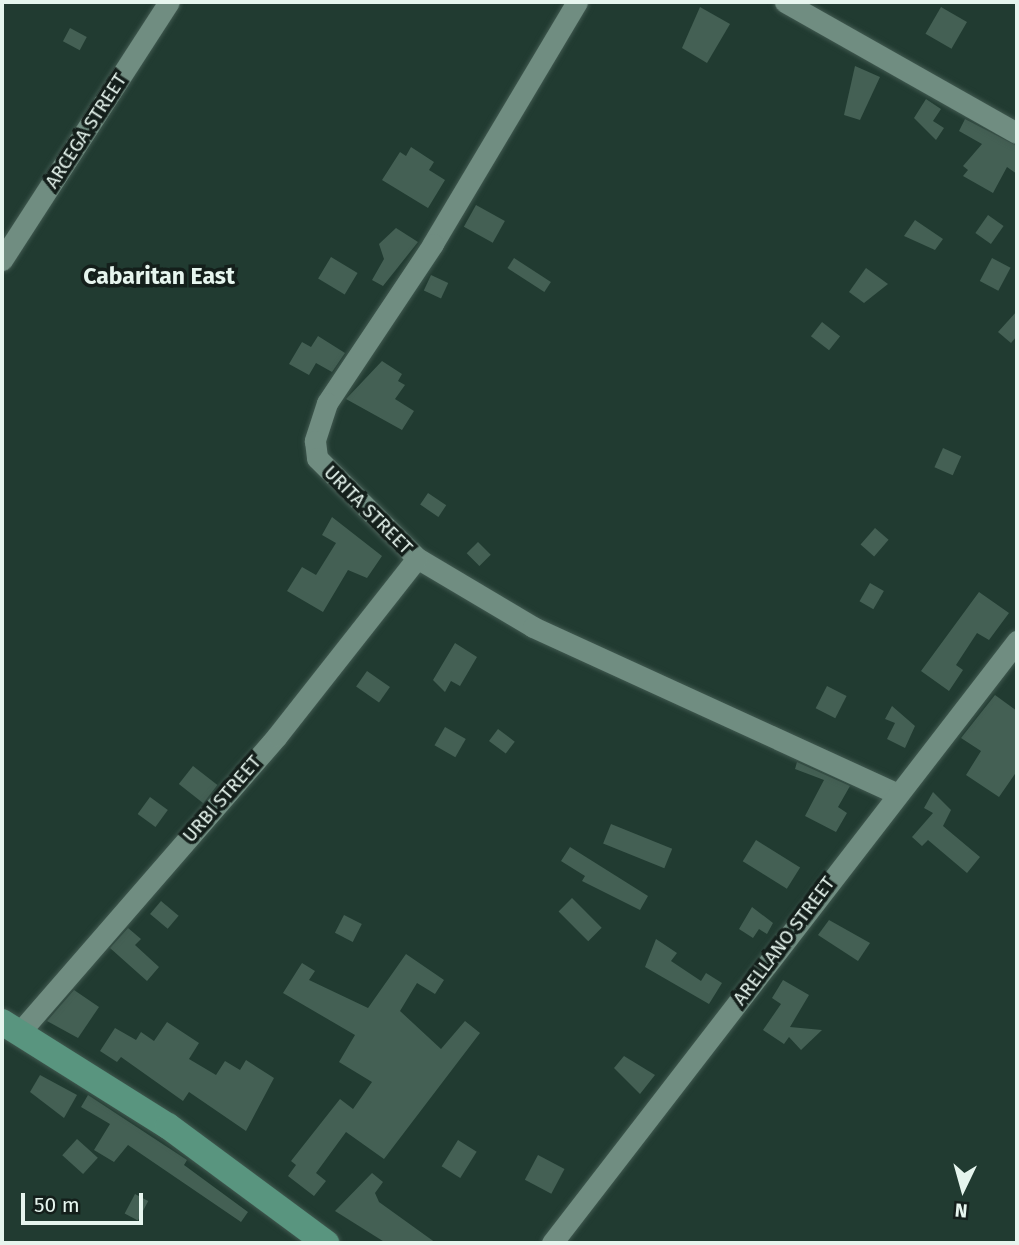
<!DOCTYPE html>
<style>
body{margin:0}
#map{position:relative;width:1019px;height:1245px;overflow:hidden;background:#213b31;font-family:"Fira Sans",sans-serif}
div>[style]{position:absolute}
[style*='--x']{left:calc(var(--x)*1px);top:calc(var(--y)*1px);width:calc(var(--w)*1px);rotate:calc(var(--a)*1deg)}
.building>*{inset:0;background:#446054;transform-origin:0 0}
.roads{filter:drop-shadow(0 0 2px #415950) drop-shadow(0 0 2px #415950)}
.minor>*{height:21px;margin:-10.5px;padding:0 10.5px;transform-origin:10.5px;border-radius:10.5px;background:#708d81}
.major>*{height:26px;margin:-13px;padding:0 13px;transform-origin:13px;border-radius:13px;background:#59957f}
span{translate:-50% -50%;white-space:nowrap;text-align:center;line-height:1.15;-webkit-text-stroke:7px #141f1b;paint-order:stroke}
.street-label{font-size:19px;color:#e6f5ee}
.quarter-label{font-size:23px;color:#e6f5ee;font-weight:700}
.frame{position:absolute;inset:0;border:4px solid #e6f5ee;pointer-events:none}
.north{position:absolute;left:928px;top:1154px;width:70px;height:70px;-webkit-text-stroke:5px #141f1b;paint-order:stroke;rotate:185deg;font-size:19px;font-weight:700;line-height:28px;text-align:center;color:#e6f5ee}
.north::after{content:'';display:block;margin:auto;width:24px;height:32px;background:#e6f5ee;clip-path:polygon(50% 0,100% 100%,50% 72%,0 100%)}
.scale{position:absolute;left:21px;top:1193px;width:122px;height:32px;box-sizing:border-box;border:4px solid #e6f5ee;border-top:0;padding-left:9px;font-size:21px;line-height:24px;white-space:nowrap;color:#e6f5ee;-webkit-text-stroke:5px #141f1b;paint-order:stroke}
</style>
<div id="map">
<div class="building">
<i style="clip-path:polygon(700px 7px,730px 24px,707px 63px,682px 48px)"></i>
<i style="left:941px;top:7px;width:30px;height:31px;rotate:30deg"></i>
<i style="left:70px;top:28px;width:19px;height:15px;rotate:28deg"></i>
<i style="clip-path:polygon(855px 66px,880px 77px,860px 120px,844px 115px)"></i>
<i style="clip-path:polygon(926px 99px,941px 109px,933px 121px,944px 128px,936px 140px,914px 118px)"></i>
<i style="clip-path:polygon(965px 119px,1017px 146px,1017px 174px,1007px 167px,993px 193px,963px 176px,968px 170px,963px 166px,982px 144px,959px 131px)"></i>
<i style="clip-path:polygon(411px 147px,434px 162px,429px 170px,445px 180px,428px 208px,382px 180px,400px 152px,406px 156px)"></i>
<i style="left:476px;top:205px;width:33px;height:25px;rotate:29deg"></i>
<i style="left:988px;top:215px;width:19px;height:22px;rotate:35deg"></i>
<i style="clip-path:polygon(915px 220px,943px 239px,935px 250px,904px 236px)"></i>
<i style="clip-path:polygon(396px 228px,418px 242px,383px 286px,372px 280px,384px 259px,379px 244px)"></i>
<i style="left:331px;top:257px;width:31px;height:25px;rotate:31deg"></i>
<i style="left:514px;top:258px;width:44px;height:12px;rotate:33deg"></i>
<i style="left:992px;top:258px;width:21px;height:26px;rotate:28deg"></i>
<i style="clip-path:polygon(866px 268px,888px 284px,864px 303px,849px 292px)"></i>
<i style="left:431px;top:275px;width:19px;height:17px;rotate:25deg"></i>
<i style="clip-path:polygon(1017px 311px,1017px 336px,1011px 343px,998px 332px)"></i>
<i style="left:822px;top:322px;width:23px;height:18px;rotate:38deg"></i>
<i style="clip-path:polygon(318px 336px,345px 353px,332px 372px,316px 363px,309px 375px,289px 364px,302px 342px,311px 347px)"></i>
<i style="clip-path:polygon(382px 361px,402px 374px,398px 381px,405px 385px,395px 399px,414px 411px,402px 430px,346px 399px)"></i>
<i style="left:943px;top:448px;width:20px;height:21px;rotate:24deg"></i>
<i style="left:428px;top:493px;width:22px;height:14px;rotate:34deg"></i>
<i style="clip-path:polygon(332px 517px,382px 556px,367px 578px,348px 570px,323px 612px,287px 591px,302px 567px,316px 575px,336px 543px,322px 535px)"></i>
<i style="left:875px;top:528px;width:18px;height:22px;rotate:41deg"></i>
<i style="left:478px;top:542px;width:18px;height:16px;rotate:45deg"></i>
<i style="left:870px;top:583px;width:16px;height:21px;rotate:30deg"></i>
<i style="clip-path:polygon(979px 592px,1009px 613px,989px 640px,977px 633px,956px 665px,963px 670px,949px 691px,921px 671px)"></i>
<i style="clip-path:polygon(455px 643px,477px 657px,460px 686px,451px 681px,445px 692px,433px 680px)"></i>
<i style="left:367px;top:671px;width:28px;height:19px;rotate:35deg"></i>
<i style="left:827px;top:686px;width:22px;height:25px;rotate:27deg"></i>
<i style="clip-path:polygon(995px 695px,1017px 711px,1017px 771px,999px 797px,966px 775px,981px 751px,961px 738px)"></i>
<i style="clip-path:polygon(892px 706px,915px 726px,905px 748px,887px 739px,895px 723px,885px 719px)"></i>
<i style="left:445px;top:727px;width:24px;height:21px;rotate:30deg"></i>
<i style="left:498px;top:729px;width:21px;height:15px;rotate:37deg"></i>
<i style="clip-path:polygon(797px 762px,850px 786px,838px 807px,847px 813px,836px 832px,805px 816px,824px 780px,795px 769px)"></i>
<i style="left:193px;top:766px;width:31px;height:23px;rotate:38deg"></i>
<i style="clip-path:polygon(933px 792px,951px 810px,943px 826px,980px 857px,967px 873px,928px 840px,922px 846px,912px 837px,933px 813px,924px 808px)"></i>
<i style="left:150px;top:797px;width:22px;height:21px;rotate:36deg"></i>
<i style="left:611px;top:824px;width:66px;height:21px;rotate:22deg"></i>
<i style="left:756px;top:840px;width:52px;height:25px;rotate:32deg"></i>
<i style="clip-path:polygon(570px 847px,648px 896px,640px 910px,582px 881px,585px 876px,561px 861px)"></i>
<i style="left:572px;top:898px;width:42px;height:19px;rotate:45deg"></i>
<i style="left:161px;top:901px;width:23px;height:17px;rotate:40deg"></i>
<i style="clip-path:polygon(752px 907px,773px 923px,767px 934px,759px 929px,753px 938px,739px 929px)"></i>
<i style="left:344px;top:915px;width:20px;height:20px;rotate:27deg"></i>
<i style="clip-path:polygon(829px 920px,870px 943px,858px 961px,818px 935px)"></i>
<i style="clip-path:polygon(128px 928px,141px 939px,135px 945px,159px 967px,147px 981px,110px 948px)"></i>
<i style="clip-path:polygon(656px 939px,677px 953px,671px 961px,701px 981px,706px 973px,722px 983px,709px 1004px,645px 967px)"></i>
<i style="clip-path:polygon(406px 954px,444px 980px,435px 994px,417px 983px,400px 1011px,441px 1049px,465px 1021px,480px 1033px,384px 1159px,346px 1132px,316px 1173px,326px 1181px,314px 1196px,288px 1176px,296px 1165px,291px 1161px,340px 1099px,353px 1109px,372px 1082px,339px 1062px,355px 1035px,283px 993px,302px 963px,315px 971px,309px 980px,368px 1008px)"></i>
<i style="clip-path:polygon(783px 980px,809px 995px,790px 1027px,822px 1030px,801px 1050px,789px 1037px,784px 1044px,763px 1030px,781px 1004px,772px 998px)"></i>
<i style="clip-path:polygon(74px 990px,99px 1007px,78px 1038px,47px 1021px)"></i>
<i style="clip-path:polygon(167px 1022px,199px 1043px,189px 1059px,216px 1075px,225px 1061px,240px 1070px,246px 1060px,274px 1078px,246px 1131px,189px 1092px,183px 1101px,121px 1057px,117px 1062px,100px 1051px,115px 1028px,136px 1040px,141px 1032px,154px 1041px)"></i>
<i style="clip-path:polygon(624px 1056px,655px 1075px,640px 1094px,614px 1068px)"></i>
<i style="clip-path:polygon(40px 1075px,77px 1095px,64px 1118px,30px 1092px)"></i>
<i style="clip-path:polygon(88px 1095px,187px 1160px,184px 1165px,248px 1212px,241px 1222px,128px 1145px,114px 1162px,94px 1150px,110px 1124px,81px 1107px)"></i>
<i style="left:77px;top:1139px;width:28px;height:22px;rotate:42deg"></i>
<i style="left:458px;top:1140px;width:22px;height:31px;rotate:32deg"></i>
<i style="left:538px;top:1155px;width:30px;height:28px;rotate:28deg"></i>
<i style="clip-path:polygon(372px 1173px,383px 1182px,375px 1193px,379px 1202px,436px 1243px,386px 1243px,335px 1211px)"></i>
<i style="left:135px;top:1194px;width:15px;height:22px;rotate:28deg"></i>
</div>
<div class="roads">
<div class="minor">
<i style="--x:577;--y:2;--w:282;--a:120.8"></i>
<i style="--x:433;--y:244;--w:191;--a:123.7"></i>
<i style="--x:327;--y:403;--w:40;--a:108"></i>
<i style="--x:315;--y:441;--w:17;--a:83"></i>
<i style="--x:317;--y:458;--w:141;--a:45"></i>
<i style="--x:417;--y:558;--w:135;--a:30.7"></i>
<i style="--x:533;--y:627;--w:399;--a:24.6"></i>
<i style="--x:785;--y:2;--w:266;--a:29.5"></i>
<i style="--x:2;--y:260;--w:307;--a:-57.1"></i>
<i style="--x:19;--y:1033;--w:393;--a:-49"></i>
<i style="--x:277;--y:736;--w:226;--a:-51.8"></i>
<i style="--x:552;--y:1243;--w:761;--a:-52.32"></i>
</div>
<div class="major">
<i style="--x:2;--y:1022;--w:196;--a:32.1"></i>
<i style="--x:168;--y:1126;--w:197;--a:36.5"></i>
</div>
</div>
<div class="street-label">
<span style="left:86px;top:131px;rotate:-57deg">ARCEGA STREET</span>
<span style="left:368px;top:510px;rotate:45deg">URITA STREET</span>
<span style="left:222px;top:799px;rotate:-49deg">URBI STREET</span>
<span style="left:784px;top:941px;rotate:-53deg">ARELLANO STREET</span>
</div>
<div class="quarter-label">
<span style="left:159px;top:276px">Cabaritan East</span>
</div>
<div class="frame"></div>
<div class="north">N</div>
<div class="scale">50 m</div>
</div>
